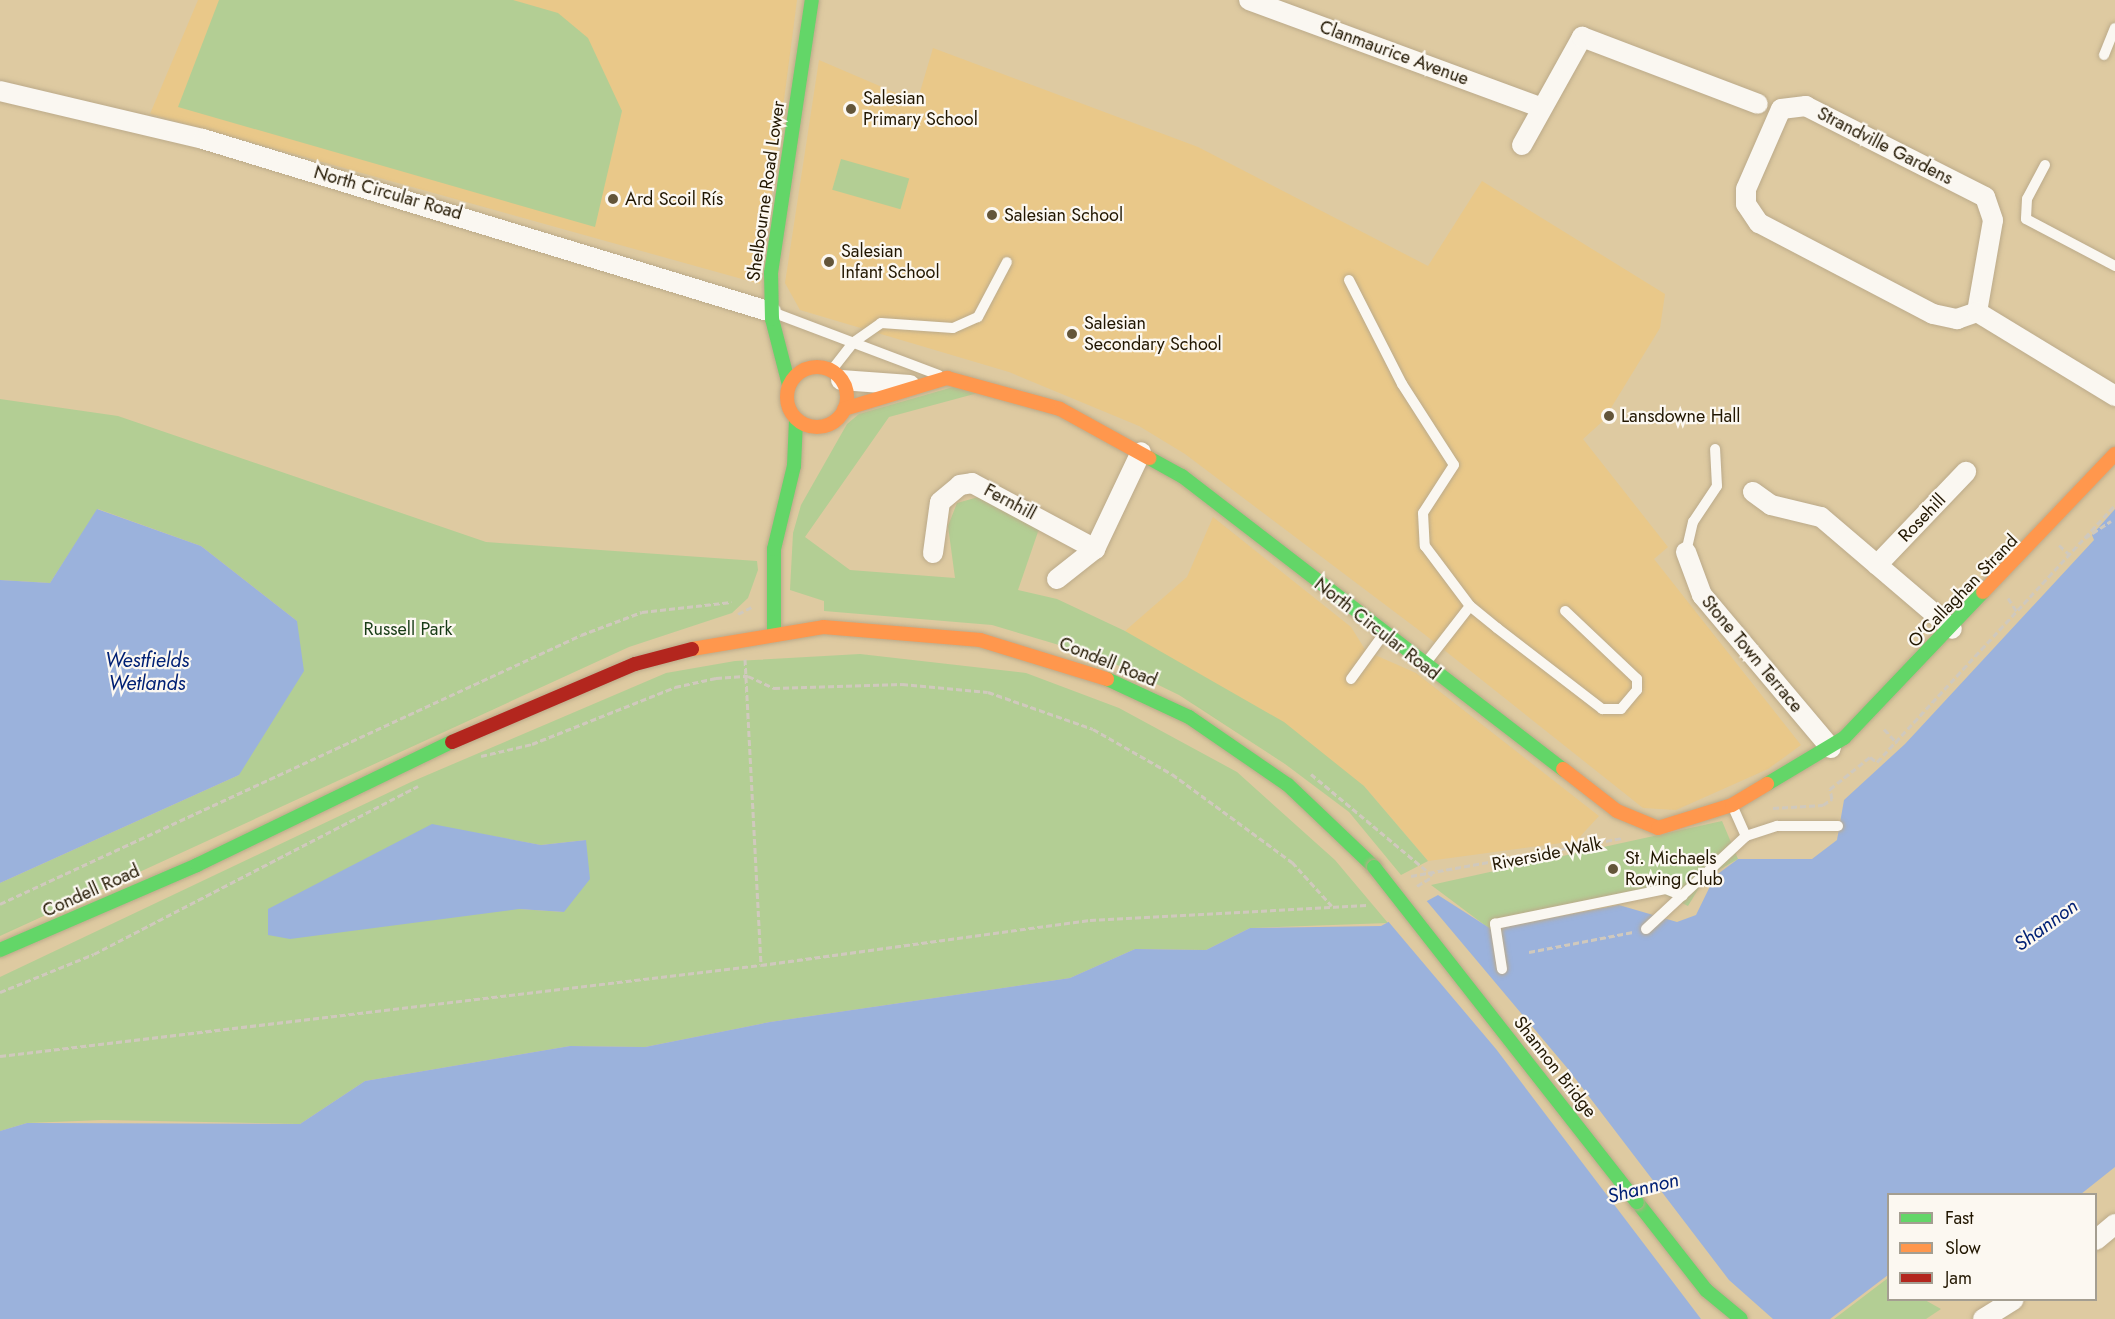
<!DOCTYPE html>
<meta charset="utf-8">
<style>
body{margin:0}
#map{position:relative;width:2115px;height:1319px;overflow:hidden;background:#decaa1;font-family:Jost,sans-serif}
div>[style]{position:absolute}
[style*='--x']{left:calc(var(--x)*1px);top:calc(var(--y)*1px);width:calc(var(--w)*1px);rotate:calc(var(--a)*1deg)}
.built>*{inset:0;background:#e9c889}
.green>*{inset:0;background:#b3ce94;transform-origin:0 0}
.water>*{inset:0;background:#9bb2dc}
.pier>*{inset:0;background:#decaa1}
.path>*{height:3px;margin-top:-1.5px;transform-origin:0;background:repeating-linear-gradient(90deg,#d0c9bd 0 6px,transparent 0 9px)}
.roads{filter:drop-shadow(0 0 2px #bbaa8a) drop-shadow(0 0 2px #bbaa8a)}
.lane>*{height:10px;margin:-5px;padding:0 5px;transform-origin:5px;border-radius:5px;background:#faf7f1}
.street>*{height:20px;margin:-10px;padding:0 10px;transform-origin:10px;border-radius:10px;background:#faf7f1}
.fast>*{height:14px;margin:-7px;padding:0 7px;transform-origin:7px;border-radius:7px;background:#63d668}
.slow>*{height:14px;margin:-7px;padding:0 7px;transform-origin:7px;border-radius:7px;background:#ff974d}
.slow>.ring{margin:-7px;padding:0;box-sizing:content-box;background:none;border:14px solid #ff974d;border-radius:50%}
.jam>*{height:14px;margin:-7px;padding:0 7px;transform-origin:7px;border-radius:7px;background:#b3261e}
.bridges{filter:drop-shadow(0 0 2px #bbaa8a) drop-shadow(0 0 2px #bbaa8a)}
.fast-bridge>*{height:14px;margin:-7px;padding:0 7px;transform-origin:7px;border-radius:7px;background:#63d668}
.dots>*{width:16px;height:16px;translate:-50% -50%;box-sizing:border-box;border:3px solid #fcf8f1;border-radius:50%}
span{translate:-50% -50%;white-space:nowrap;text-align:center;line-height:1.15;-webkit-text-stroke:4.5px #fcf8f1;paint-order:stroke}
.street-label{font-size:18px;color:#211601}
.poi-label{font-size:18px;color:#211601}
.left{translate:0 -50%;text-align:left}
.park-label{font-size:18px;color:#183b16}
.water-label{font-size:20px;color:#002074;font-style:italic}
.legend{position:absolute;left:1887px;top:1193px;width:210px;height:108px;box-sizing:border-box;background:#fcf8f1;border:2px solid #a49e91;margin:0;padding:8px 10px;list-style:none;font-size:18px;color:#211601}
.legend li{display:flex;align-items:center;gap:12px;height:30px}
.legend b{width:30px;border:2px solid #a49e91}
</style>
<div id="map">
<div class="built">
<i style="clip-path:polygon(198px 0,797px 0,760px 284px,150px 114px)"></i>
<i style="clip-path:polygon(933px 48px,1198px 147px,1428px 266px,1482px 181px,1665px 294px,1660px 328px,1603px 421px,1583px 439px,1668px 547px,1654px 559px,1801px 745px,1768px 769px,1676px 810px,1643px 808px,1424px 634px,1185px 454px,1139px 426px,1009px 372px,800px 310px,785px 283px,819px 60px,917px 102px)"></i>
<i style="clip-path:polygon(1213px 517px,1351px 627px,1366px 651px,1416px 673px,1599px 816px,1576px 841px,1428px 861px,1364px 786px,1125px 631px,1187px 577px)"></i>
</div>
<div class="green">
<i style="clip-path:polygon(219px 0,513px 0,558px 13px,588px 38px,622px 111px,595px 227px,178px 107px)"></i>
<i style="left:841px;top:159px;width:71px;height:32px;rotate:16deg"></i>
<i style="clip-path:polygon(967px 383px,989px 390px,889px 417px,805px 537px,850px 570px,955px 578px,948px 526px,957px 503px,982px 496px,1040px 526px,1018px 590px,1057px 599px,1125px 631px,1284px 722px,1364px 786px,1428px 861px,1401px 875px,1349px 812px,1285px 764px,1179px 695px,1103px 658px,992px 625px,824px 611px,824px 601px,790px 590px,793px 533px,801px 505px,847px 424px,859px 414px)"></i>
<i style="clip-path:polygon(0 399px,118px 416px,486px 542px,757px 561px,758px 570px,748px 598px,732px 613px,629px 647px,0 936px,0 883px,239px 775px,297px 621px,201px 546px,98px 509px,50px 583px,0 580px)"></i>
<i style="clip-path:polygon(evenodd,860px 654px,1026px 673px,1119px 708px,1237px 772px,1335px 860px,1388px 923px,1250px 928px,1206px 950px,1135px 949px,1070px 978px,770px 1022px,645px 1047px,570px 1046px,365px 1081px,300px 1124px,103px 1120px,27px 1123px,0 1131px,0 977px,411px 782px,666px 673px,735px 661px,860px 654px,432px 825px,541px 845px,586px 840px,564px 912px,519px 909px,432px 825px)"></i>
<i style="clip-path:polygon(1722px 821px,1738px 859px,1705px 878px,1688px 906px,1663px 894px,1490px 929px,1431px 885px)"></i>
<i style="clip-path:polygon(1888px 1278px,1888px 1300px,1925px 1300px,1941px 1309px,1926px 1319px,1834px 1319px)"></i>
</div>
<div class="water">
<i style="clip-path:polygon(97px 509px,201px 546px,297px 621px,304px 671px,239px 775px,0 883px,0 580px,50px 583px)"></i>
<i style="clip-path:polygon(2115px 509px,2115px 1167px,2081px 1194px,1888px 1194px,1888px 1275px,1830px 1319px,0 1319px,0 1131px,27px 1123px,300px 1124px,365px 1081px,570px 1046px,645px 1047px,770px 1022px,1070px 978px,1135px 949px,1206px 950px,1250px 928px,1381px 926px,1438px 895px,1491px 929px,1619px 905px,1677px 922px,1696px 915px,1715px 876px,1738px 859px,1812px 859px,1837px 840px,1844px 800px,1905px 744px,2094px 540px,2092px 535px)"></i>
<i style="clip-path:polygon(432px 824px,541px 845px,586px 840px,590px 879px,564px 912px,519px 909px,290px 939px,268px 935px,268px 909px)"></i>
</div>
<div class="pier">
<i style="clip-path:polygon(1425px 899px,1568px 1069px,1729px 1280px,1773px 1319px,1701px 1319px,1496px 1049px,1387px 920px)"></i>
</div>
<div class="path">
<i style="--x:2085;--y:538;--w:31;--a:-33"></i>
<i style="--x:2059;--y:545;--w:15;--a:42"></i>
<i style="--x:2008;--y:598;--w:17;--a:57"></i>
<i style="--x:738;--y:614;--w:16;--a:-27"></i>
<i style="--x:745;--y:659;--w:306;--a:87"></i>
<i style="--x:761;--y:965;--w:332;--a:-7.8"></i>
<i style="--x:1090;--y:920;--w:277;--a:-3.1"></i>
<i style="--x:1884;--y:729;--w:19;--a:47"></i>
<i style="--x:481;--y:756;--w:52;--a:-13.2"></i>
<i style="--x:532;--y:744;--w:154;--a:-21.7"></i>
<i style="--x:675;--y:687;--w:42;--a:-12.4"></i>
<i style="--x:716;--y:678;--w:32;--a:-4"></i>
<i style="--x:748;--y:676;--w:29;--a:25"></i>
<i style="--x:774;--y:688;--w:128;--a:-1.8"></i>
<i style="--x:902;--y:684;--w:86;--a:5.3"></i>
<i style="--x:988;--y:692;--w:111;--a:19.4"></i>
<i style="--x:1093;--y:729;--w:91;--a:29.7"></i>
<i style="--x:1172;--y:774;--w:149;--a:36.3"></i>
<i style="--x:1292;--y:862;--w:59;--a:47.7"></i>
<i style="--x:1311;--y:774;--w:158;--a:39.9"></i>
<i style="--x:1773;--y:808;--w:50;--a:-3.4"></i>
<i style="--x:1823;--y:805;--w:11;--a:-34"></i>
<i style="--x:1832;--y:799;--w:10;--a:-101"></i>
<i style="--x:1830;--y:789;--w:51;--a:-38.7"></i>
<i style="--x:1870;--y:757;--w:9;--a:36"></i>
<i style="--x:1877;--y:762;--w:350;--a:-47.2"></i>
<i style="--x:1411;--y:876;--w:214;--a:-10.2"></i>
<i style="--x:1417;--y:886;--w:17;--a:-31"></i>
<i style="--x:0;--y:904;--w:640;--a:-24.84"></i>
<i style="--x:581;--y:635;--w:65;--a:-20.7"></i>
<i style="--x:642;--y:612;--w:90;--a:-6.4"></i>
<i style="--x:1529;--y:952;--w:106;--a:-10.9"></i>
<i style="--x:0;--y:992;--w:101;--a:-22"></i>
<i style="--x:94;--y:954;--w:365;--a:-27.4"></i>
<i style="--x:0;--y:1056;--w:766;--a:-6.82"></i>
</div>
<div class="roads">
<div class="lane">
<i style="--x:2104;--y:55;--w:29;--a:-68"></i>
<i style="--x:2045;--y:165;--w:38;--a:118"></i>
<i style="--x:2027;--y:199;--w:20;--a:93"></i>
<i style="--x:2026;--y:219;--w:101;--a:27.8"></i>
<i style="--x:1349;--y:280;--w:117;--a:63"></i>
<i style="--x:1402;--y:384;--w:96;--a:57.3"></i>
<i style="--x:1454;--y:465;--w:57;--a:122.9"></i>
<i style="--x:1423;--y:513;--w:33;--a:87"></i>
<i style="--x:1425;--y:546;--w:75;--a:53.1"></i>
<i style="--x:1470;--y:606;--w:35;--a:39"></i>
<i style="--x:1497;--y:628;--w:133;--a:37.6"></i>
<i style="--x:1602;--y:709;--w:19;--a:0"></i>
<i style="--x:1621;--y:709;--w:25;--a:-50"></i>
<i style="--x:1637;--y:690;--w:11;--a:-90"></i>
<i style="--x:1637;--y:679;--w:99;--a:-136.6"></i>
<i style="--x:772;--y:312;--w:178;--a:20.7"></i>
<i style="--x:831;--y:371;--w:37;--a:-52"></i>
<i style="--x:854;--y:342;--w:33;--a:-35"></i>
<i style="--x:881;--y:323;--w:72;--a:4"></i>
<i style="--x:953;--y:328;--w:27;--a:-24"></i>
<i style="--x:978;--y:317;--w:62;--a:-62.2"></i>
<i style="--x:1686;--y:552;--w:31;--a:-77"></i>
<i style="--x:1693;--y:522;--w:43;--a:-56.3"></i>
<i style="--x:1717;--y:486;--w:37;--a:-93"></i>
<i style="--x:1425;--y:664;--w:73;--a:-52.2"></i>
<i style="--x:1351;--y:679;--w:54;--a:-54"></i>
<i style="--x:1732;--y:805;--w:34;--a:66"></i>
<i style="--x:1646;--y:929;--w:137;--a:-42.9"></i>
<i style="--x:1746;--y:836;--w:33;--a:-18"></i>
<i style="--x:1777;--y:826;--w:61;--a:0"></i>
<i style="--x:1502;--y:969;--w:46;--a:-98.8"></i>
<i style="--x:1495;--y:924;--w:175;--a:-11.6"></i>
<i style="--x:1666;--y:889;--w:18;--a:22"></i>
</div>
<div class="street">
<i style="--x:1249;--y:0;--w:310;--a:20.2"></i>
<i style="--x:0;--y:91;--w:209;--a:13.3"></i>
<i style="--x:203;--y:139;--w:594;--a:16.94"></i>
<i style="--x:1522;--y:145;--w:124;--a:-60.9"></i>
<i style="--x:1582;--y:37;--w:188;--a:20.8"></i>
<i style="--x:1977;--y:312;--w:93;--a:-80.1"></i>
<i style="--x:1993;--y:220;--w:24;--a:-109"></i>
<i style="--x:1985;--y:197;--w:201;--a:-153.1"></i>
<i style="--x:1806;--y:106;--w:25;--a:173"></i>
<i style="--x:1781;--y:109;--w:87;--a:113.6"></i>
<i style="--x:1746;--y:189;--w:15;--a:90"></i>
<i style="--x:1746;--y:204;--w:23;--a:56"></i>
<i style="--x:1759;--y:223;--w:196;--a:27.6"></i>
<i style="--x:1933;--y:314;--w:25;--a:12"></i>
<i style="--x:1957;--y:319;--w:21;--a:-19"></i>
<i style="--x:1977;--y:312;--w:162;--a:31.3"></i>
<i style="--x:841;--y:380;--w:69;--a:4.1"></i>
<i style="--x:1753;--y:492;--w:22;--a:36"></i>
<i style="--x:1771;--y:505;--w:51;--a:13.5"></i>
<i style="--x:1821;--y:517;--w:172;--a:40.5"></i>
<i style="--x:1686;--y:552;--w:46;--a:69.6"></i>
<i style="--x:1702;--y:595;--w:200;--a:49.9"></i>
<i style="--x:933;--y:553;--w:51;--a:-82.2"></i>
<i style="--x:940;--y:502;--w:26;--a:-40"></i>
<i style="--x:960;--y:485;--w:12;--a:-9"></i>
<i style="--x:972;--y:483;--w:140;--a:28.2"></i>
<i style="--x:1877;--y:565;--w:129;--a:-46.3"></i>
<i style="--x:1057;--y:579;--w:48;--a:-38.3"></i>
<i style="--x:1095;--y:549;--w:107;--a:-64.6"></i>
<i style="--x:2096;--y:1240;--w:25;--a:-40"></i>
<i style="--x:1983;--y:1319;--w:36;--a:-32"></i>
</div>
<div class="fast">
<i style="--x:789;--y:385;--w:68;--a:-104.4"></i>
<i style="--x:772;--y:319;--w:46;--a:-91.2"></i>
<i style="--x:771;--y:273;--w:276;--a:-81.5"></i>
<i style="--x:1149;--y:458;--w:38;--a:29"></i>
<i style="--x:1182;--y:476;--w:481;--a:37.6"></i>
<i style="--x:774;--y:632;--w:83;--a:-90"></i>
<i style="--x:774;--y:549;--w:85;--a:-76.5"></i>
<i style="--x:794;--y:466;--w:46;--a:-87.5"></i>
<i style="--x:1107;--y:679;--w:90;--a:24.9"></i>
<i style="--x:1189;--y:717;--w:120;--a:34.5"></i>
<i style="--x:1288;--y:785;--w:119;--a:43.6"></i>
<i style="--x:1767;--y:784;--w:90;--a:-30.9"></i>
<i style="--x:1844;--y:738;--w:202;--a:-46.4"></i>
<i style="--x:0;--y:950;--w:215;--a:-23.3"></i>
<i style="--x:197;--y:865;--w:283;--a:-25.8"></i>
<i style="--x:1637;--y:1202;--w:112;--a:51.9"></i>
<i style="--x:1706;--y:1290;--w:45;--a:39.6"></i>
</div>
<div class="slow">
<i class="ring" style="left:787px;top:367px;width:46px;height:46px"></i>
<i style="--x:844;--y:409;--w:108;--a:-16.8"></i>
<i style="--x:947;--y:378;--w:117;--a:15.3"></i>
<i style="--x:1060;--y:409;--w:102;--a:28.8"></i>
<i style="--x:1983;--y:592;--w:191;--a:-46.3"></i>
<i style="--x:692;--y:649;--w:133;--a:-9.5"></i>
<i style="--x:823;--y:627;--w:158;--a:4.7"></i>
<i style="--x:980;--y:640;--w:133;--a:17.1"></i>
<i style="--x:1563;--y:769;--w:68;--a:37.9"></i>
<i style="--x:1617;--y:811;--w:44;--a:22.5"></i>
<i style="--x:1658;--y:828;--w:77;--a:-17.3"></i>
<i style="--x:1732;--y:805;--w:41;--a:-31"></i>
</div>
<div class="jam">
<i style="--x:452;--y:742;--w:199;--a:-23.1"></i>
<i style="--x:635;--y:664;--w:59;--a:-14.7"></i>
</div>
</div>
<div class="bridges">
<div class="fast-bridge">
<i style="--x:1374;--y:867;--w:426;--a:51.9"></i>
</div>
</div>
<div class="dots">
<i style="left:851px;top:109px;background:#635539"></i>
<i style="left:613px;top:199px;background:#635539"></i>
<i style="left:992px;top:215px;background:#635539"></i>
<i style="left:829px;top:262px;background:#635539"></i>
<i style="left:1072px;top:334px;background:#635539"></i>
<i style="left:1609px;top:416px;background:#635539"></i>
<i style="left:1613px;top:869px;background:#635539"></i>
</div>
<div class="street-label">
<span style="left:1394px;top:53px;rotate:20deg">Clanmaurice Avenue</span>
<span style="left:1885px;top:146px;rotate:27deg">Strandville Gardens</span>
<span style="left:766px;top:191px;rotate:-82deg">Shelbourne Road Lower</span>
<span style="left:388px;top:193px;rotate:16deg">North Circular Road</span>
<span style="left:1010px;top:502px;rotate:28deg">Fernhill</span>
<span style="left:1922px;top:518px;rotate:-46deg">Rosehill</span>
<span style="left:1963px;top:591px;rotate:-46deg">O'Callaghan Strand</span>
<span style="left:1377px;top:629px;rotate:38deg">North Circular Road</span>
<span style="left:1752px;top:654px;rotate:50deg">Stone Town Terrace</span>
<span style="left:1108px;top:662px;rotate:22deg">Condell Road</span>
<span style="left:1547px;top:854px;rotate:-11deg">Riverside Walk</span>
<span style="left:91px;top:891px;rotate:-24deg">Condell Road</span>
<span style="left:1555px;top:1067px;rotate:52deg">Shannon Bridge</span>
</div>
<div class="poi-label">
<span class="left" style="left:863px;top:109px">Salesian<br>Primary School</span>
<span class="left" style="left:625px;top:199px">Ard Scoil Rís</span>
<span class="left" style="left:1004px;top:215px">Salesian School</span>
<span class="left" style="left:841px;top:262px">Salesian<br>Infant School</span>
<span class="left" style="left:1084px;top:334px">Salesian<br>Secondary School</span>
<span class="left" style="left:1621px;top:416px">Lansdowne Hall</span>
<span class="left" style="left:1625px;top:869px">St. Michaels<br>Rowing Club</span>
</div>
<div class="park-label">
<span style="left:408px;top:629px">Russell Park</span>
</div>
<div class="water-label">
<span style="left:147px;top:672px">Westfields<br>Wetlands</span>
<span style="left:2046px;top:925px;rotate:-36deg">Shannon</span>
<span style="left:1643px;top:1188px;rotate:-14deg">Shannon</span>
</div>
<ul class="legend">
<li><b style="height:8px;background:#63d668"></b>Fast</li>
<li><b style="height:8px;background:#ff974d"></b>Slow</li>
<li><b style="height:8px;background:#b3261e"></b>Jam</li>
</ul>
</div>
